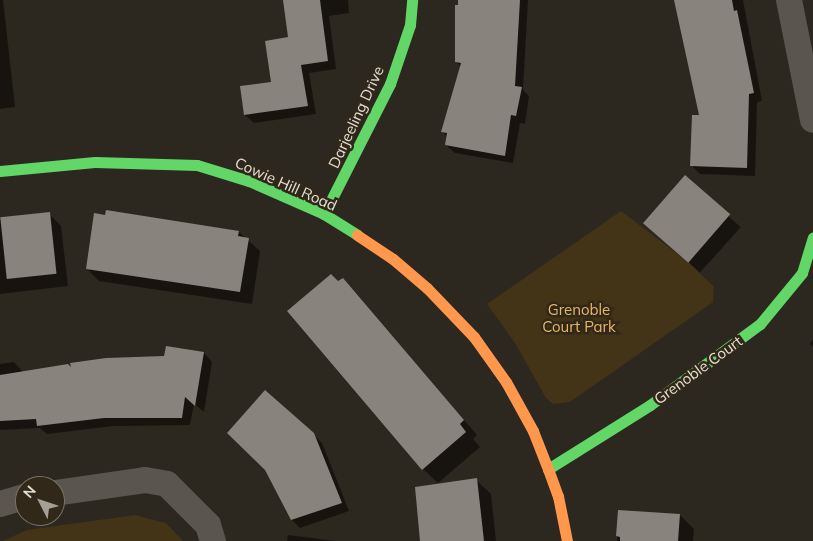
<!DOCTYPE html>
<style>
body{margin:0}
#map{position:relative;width:813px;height:541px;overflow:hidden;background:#2c271f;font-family:Mulish,sans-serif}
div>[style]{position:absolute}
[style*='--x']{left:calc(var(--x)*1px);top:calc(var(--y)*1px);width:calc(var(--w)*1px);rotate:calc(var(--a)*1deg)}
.green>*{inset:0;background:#433418}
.shadow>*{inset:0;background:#0007;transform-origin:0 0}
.building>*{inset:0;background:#88837c;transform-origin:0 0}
.street>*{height:26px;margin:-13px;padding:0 13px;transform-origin:13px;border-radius:13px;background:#5a554e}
.fast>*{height:11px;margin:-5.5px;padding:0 5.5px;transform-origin:5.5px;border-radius:5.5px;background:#63d668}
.slow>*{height:11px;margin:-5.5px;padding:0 5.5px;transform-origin:5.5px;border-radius:5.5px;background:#ff974d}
span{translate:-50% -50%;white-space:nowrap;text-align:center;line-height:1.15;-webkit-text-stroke:5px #31281a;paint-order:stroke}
.street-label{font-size:15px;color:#e5e0d7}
.park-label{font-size:15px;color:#e7b765}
.north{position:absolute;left:15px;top:476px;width:50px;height:50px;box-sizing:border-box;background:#31281a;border:1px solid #797266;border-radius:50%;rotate:311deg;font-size:14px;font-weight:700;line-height:20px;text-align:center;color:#e5e0d7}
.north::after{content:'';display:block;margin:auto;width:18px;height:22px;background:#a49f97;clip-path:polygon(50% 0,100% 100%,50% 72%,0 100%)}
</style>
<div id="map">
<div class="green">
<i style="clip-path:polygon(621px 211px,688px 262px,714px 287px,713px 302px,570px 402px,553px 404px,546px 398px,515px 343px,487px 304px)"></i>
<i style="clip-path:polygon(135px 515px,166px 523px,183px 541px,3px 541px,27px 530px)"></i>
</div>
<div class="shadow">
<i style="clip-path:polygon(0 0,3px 0,15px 107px,0 109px)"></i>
<i style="clip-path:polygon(284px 0,348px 0,349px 13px,329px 16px,336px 69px,309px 73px,316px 114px,254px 123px,245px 115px,272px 83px,289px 38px)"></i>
<i style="clip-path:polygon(459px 0,528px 0,523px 90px,529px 96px,525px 124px,520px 123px,513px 163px,455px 153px,446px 145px,447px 137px,443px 132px,461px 67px,456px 62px)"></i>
<i style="clip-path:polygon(676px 0,743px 0,762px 101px,757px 102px,755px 176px,700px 174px,692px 166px,700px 116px)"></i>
<i style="left:685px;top:177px;width:75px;height:61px;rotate:42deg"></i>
<i style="clip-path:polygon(49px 214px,61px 226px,68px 286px,0 294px,0 219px)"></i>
<i style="clip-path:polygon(239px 232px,260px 251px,252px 304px,99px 281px,87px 269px)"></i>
<i style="clip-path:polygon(342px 279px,477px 435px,473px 439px,480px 447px,438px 483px,423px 469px)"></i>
<i style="clip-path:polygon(813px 339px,813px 347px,810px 344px)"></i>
<i style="clip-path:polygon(204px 353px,212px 362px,204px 412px,194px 404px,190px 425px,113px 426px,47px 434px,40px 428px,0 430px,0 364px,14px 362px,23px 372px,72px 370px)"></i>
<i style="clip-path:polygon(313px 434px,322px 443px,349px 511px,300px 528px,292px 520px,266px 470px)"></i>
<i style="clip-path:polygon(476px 480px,491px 494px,496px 541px,421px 541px)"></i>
<i style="clip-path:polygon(619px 511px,680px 515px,694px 529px,693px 541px,617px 541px)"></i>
<i style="clip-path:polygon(288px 535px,336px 541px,287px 541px)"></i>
</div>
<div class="building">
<i style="clip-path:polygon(283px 0,320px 0,328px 61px,301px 65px,308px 106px,244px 115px,240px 86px,271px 82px,265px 41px,288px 37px)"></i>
<i style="clip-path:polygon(458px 0,520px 0,515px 86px,522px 87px,516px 116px,511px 115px,505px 156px,445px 145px,447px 133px,441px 132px,461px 63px,455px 62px,455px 5px,458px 5px)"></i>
<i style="clip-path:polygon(674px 0,732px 0,734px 11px,737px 10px,754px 93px,749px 94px,747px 168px,690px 166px,692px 115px,699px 115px)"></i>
<i style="left:685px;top:175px;width:60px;height:64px;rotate:41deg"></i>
<i style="clip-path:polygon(106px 210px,239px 231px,238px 236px,249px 238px,240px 292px,86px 269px,94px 213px,105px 215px)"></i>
<i style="left:50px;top:212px;width:62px;height:50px;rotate:84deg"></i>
<i style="clip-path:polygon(331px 274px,338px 281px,343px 278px,464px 420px,460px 424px,466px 432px,422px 470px,287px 311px)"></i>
<i style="clip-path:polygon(166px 346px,204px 352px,195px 406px,185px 397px,182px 418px,104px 418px,37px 426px,36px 419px,0 421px,0 375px,68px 364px,71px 367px,70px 363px,106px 358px,164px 356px)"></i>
<i style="clip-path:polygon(265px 390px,314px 433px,342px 503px,291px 520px,265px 470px,227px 433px)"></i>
<i style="clip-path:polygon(477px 478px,484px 541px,420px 541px,415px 487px)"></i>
<i style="clip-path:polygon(618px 510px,680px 514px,678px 541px,620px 541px,620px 537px,616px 536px)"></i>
</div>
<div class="street">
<i style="--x:789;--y:0;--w:122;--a:78.7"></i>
<i style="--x:55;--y:493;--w:91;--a:-8.2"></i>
<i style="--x:145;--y:480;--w:22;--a:10"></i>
<i style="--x:167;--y:484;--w:58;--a:45"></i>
<i style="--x:208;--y:525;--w:17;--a:73"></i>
<i style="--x:0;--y:504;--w:26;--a:-16"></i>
</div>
<div class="fast">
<i style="--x:0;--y:171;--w:95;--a:-5.4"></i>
<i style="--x:95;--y:162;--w:102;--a:1.7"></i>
<i style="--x:197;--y:165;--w:54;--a:17.1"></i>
<i style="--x:249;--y:181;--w:82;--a:23.7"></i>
<i style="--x:324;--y:214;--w:39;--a:32"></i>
<i style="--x:324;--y:214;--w:146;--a:-63.1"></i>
<i style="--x:390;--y:84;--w:62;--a:-71.3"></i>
<i style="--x:410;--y:25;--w:25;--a:-85"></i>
<i style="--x:548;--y:469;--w:120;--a:-32.1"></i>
<i style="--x:650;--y:405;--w:137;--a:-36.4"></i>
<i style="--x:760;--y:324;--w:66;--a:-50.5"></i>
<i style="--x:802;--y:273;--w:37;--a:-73"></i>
</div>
<div class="slow">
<i style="--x:357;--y:235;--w:43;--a:33.7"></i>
<i style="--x:393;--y:259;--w:45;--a:40.5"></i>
<i style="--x:427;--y:288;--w:68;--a:46.2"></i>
<i style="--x:474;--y:337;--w:55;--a:54.6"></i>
<i style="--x:506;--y:382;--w:56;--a:61.1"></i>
<i style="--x:533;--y:431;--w:41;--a:68.5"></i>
<i style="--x:548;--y:469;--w:29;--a:70"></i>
<i style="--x:558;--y:496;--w:46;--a:78.7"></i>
</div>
<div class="street-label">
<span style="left:356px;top:117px;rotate:-65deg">Darjeeling Drive</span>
<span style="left:286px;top:184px;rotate:24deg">Cowie Hill Road</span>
<span style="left:698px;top:370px;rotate:-36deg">Grenoble Court</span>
</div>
<div class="park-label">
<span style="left:579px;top:318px">Grenoble<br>Court Park</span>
</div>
<div class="north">N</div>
</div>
